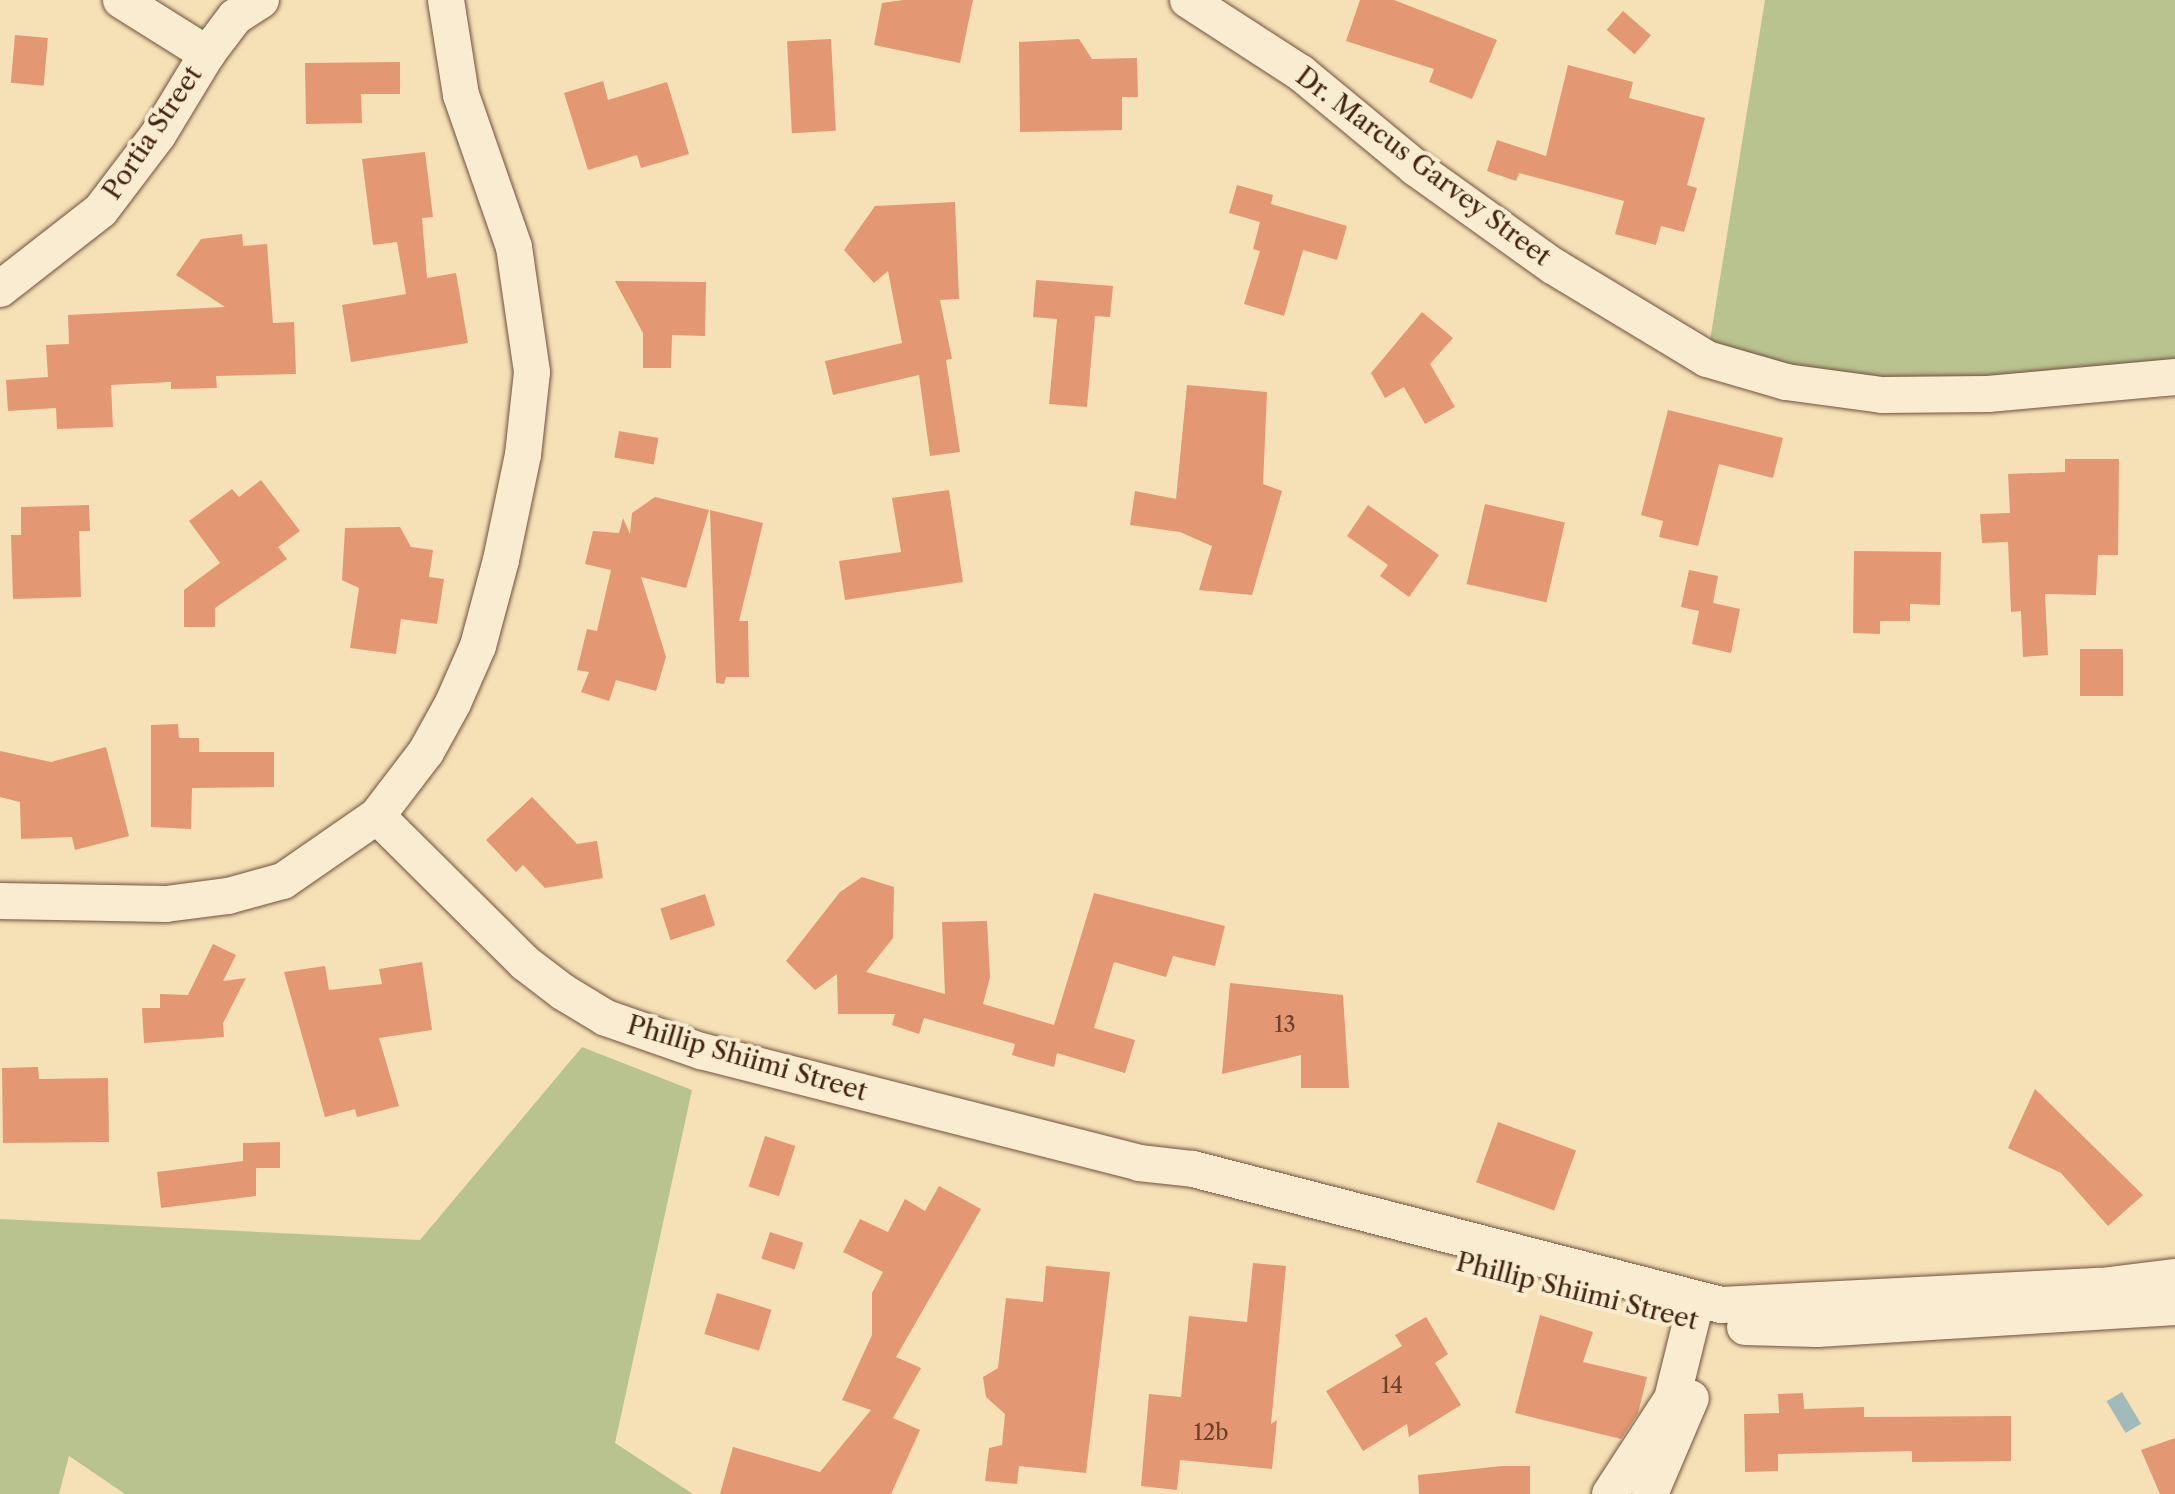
<!DOCTYPE html>
<style>
body{margin:0}
#map{position:relative;width:2175px;height:1494px;overflow:hidden;background:#f6e1b7;font-family:"Libre Caslon Text",serif}
div>[style]{position:absolute}
[style*='--x']{left:calc(var(--x)*1px);top:calc(var(--y)*1px);width:calc(var(--w)*1px);rotate:calc(var(--a)*1deg)}
.green>*{inset:0;background:#b9c390}
.water>*{inset:0;background:#a2bbba;transform-origin:0 0}
.building>*{inset:0;background:#e39773;transform-origin:0 0}
.roads{filter:drop-shadow(0 0 2px #71523d) drop-shadow(0 0 2px #71523d)}
.minor>*{height:36px;margin:-18px;padding:0 18px;transform-origin:18px;border-radius:18px;background:#f9ecd0}
span{translate:-50% -50%;white-space:nowrap;text-align:center;line-height:1.15;-webkit-text-stroke:8px #f9ecd0;paint-order:stroke}
.number-label{font-size:22px;color:#6c402c}
.number-label span{-webkit-text-stroke-width:0}
.street-label{font-size:26px;color:#452314}
</style>
<div id="map">
<div class="green">
<i style="clip-path:polygon(1765px 0,2175px 0,2175px 377px,1988px 394px,1707px 359px)"></i>
<i style="clip-path:polygon(582px 1047px,692px 1090px,615px 1443px,693px 1494px,125px 1494px,69px 1456px,59px 1494px,0 1494px,0 1219px,420px 1240px)"></i>
</div>
<div class="water">
<i style="left:2122px;top:1392px;width:37px;height:18px;rotate:59deg"></i>
</div>
<div class="building">
<i style="clip-path:polygon(903px 0,973px 0,960px 63px,874px 45px,882px 3px)"></i>
<i style="clip-path:polygon(1360px 0,1394px 0,1497px 40px,1472px 99px,1429px 82px,1434px 69px,1346px 41px)"></i>
<i style="left:1623px;top:11px;width:37px;height:25px;rotate:41deg"></i>
<i style="left:15px;top:35px;width:33px;height:48px;rotate:5deg"></i>
<i style="left:831px;top:39px;width:92px;height:44px;rotate:87deg"></i>
<i style="clip-path:polygon(1079px 39px,1092px 59px,1137px 58px,1138px 97px,1122px 97px,1122px 130px,1020px 132px,1019px 42px)"></i>
<i style="clip-path:polygon(400px 62px,400px 94px,361px 94px,362px 123px,306px 124px,305px 63px)"></i>
<i style="clip-path:polygon(1568px 65px,1633px 82px,1629px 98px,1705px 118px,1687px 185px,1697px 188px,1684px 232px,1661px 226px,1656px 245px,1615px 234px,1624px 201px,1519px 173px,1516px 181px,1487px 171px,1497px 140px,1546px 156px)"></i>
<i style="clip-path:polygon(603px 81px,608px 100px,667px 82px,689px 154px,641px 168px,637px 155px,588px 170px,564px 93px)"></i>
<i style="clip-path:polygon(425px 152px,433px 217px,422px 218px,427px 278px,456px 273px,468px 343px,351px 362px,342px 305px,406px 294px,397px 242px,373px 245px,362px 159px)"></i>
<i style="clip-path:polygon(1237px 185px,1273px 195px,1271px 204px,1347px 226px,1337px 260px,1303px 250px,1284px 316px,1244px 304px,1260px 251px,1253px 249px,1260px 222px,1229px 213px)"></i>
<i style="clip-path:polygon(955px 202px,959px 299px,940px 300px,952px 359px,946px 360px,960px 452px,930px 456px,919px 375px,833px 395px,825px 361px,902px 343px,888px 271px,874px 283px,844px 250px,875px 206px)"></i>
<i style="clip-path:polygon(242px 234px,243px 246px,267px 244px,273px 323px,294px 322px,296px 374px,216px 376px,217px 388px,171px 389px,171px 382px,111px 385px,113px 427px,57px 429px,56px 408px,8px 411px,6px 380px,48px 377px,46px 345px,69px 344px,68px 315px,225px 307px,176px 275px,201px 239px)"></i>
<i style="clip-path:polygon(1036px 280px,1113px 286px,1110px 317px,1095px 316px,1087px 407px,1049px 404px,1057px 319px,1033px 317px)"></i>
<i style="clip-path:polygon(615px 281px,706px 282px,705px 336px,672px 335px,671px 368px,643px 368px,643px 333px)"></i>
<i style="clip-path:polygon(1422px 312px,1453px 338px,1430px 364px,1455px 407px,1425px 424px,1404px 387px,1385px 398px,1371px 373px)"></i>
<i style="clip-path:polygon(1187px 385px,1267px 392px,1263px 484px,1282px 491px,1252px 595px,1199px 590px,1212px 546px,1180px 532px,1130px 525px,1135px 491px,1176px 499px)"></i>
<i style="clip-path:polygon(1668px 410px,1783px 438px,1773px 478px,1719px 464px,1698px 546px,1659px 537px,1663px 521px,1641px 515px)"></i>
<i style="left:619px;top:431px;width:40px;height:27px;rotate:10deg"></i>
<i style="clip-path:polygon(2065px 459px,2119px 459px,2118px 555px,2098px 555px,2096px 595px,2045px 594px,2048px 655px,2023px 657px,2021px 611px,2011px 612px,2008px 542px,1982px 543px,1980px 514px,2010px 513px,2008px 474px,2065px 472px)"></i>
<i style="clip-path:polygon(261px 480px,300px 531px,278px 547px,287px 559px,215px 608px,215px 627px,184px 627px,184px 590px,220px 563px,189px 521px,232px 489px,239px 497px)"></i>
<i style="clip-path:polygon(949px 490px,963px 582px,845px 600px,839px 561px,901px 552px,892px 498px)"></i>
<i style="clip-path:polygon(655px 497px,709px 510px,686px 588px,641px 577px,666px 657px,656px 691px,616px 680px,609px 701px,581px 692px,589px 672px,577px 670px,587px 629px,597px 631px,611px 570px,585px 564px,593px 531px,619px 533px,623px 518px,630px 534px,632px 513px)"></i>
<i style="left:1485px;top:504px;width:82px;height:82px;rotate:13deg"></i>
<i style="clip-path:polygon(89px 505px,90px 531px,79px 531px,81px 597px,13px 599px,11px 535px,21px 535px,21px 507px)"></i>
<i style="clip-path:polygon(1368px 505px,1439px 555px,1409px 597px,1380px 576px,1388px 565px,1347px 536px)"></i>
<i style="clip-path:polygon(710px 510px,763px 523px,739px 621px,748px 621px,749px 677px,726px 677px,724px 684px,716px 683px)"></i>
<i style="clip-path:polygon(400px 527px,411px 547px,433px 550px,429px 577px,444px 579px,437px 624px,401px 619px,396px 654px,350px 648px,359px 588px,342px 580px,345px 528px)"></i>
<i style="clip-path:polygon(1854px 551px,1941px 552px,1940px 605px,1910px 604px,1910px 621px,1880px 621px,1880px 634px,1853px 633px)"></i>
<i style="clip-path:polygon(1689px 570px,1718px 576px,1713px 603px,1740px 609px,1731px 653px,1692px 644px,1699px 611px,1681px 607px)"></i>
<i style="left:2080px;top:649px;width:43px;height:47px"></i>
<i style="clip-path:polygon(178px 724px,179px 738px,199px 738px,199px 752px,274px 752px,274px 787px,192px 788px,191px 829px,151px 827px,151px 725px)"></i>
<i style="clip-path:polygon(106px 747px,129px 836px,75px 850px,72px 837px,21px 839px,20px 802px,0 797px,0 751px,51px 762px)"></i>
<i style="clip-path:polygon(532px 797px,577px 844px,597px 841px,603px 878px,545px 888px,523px 865px,516px 872px,486px 840px)"></i>
<i style="clip-path:polygon(862px 877px,894px 887px,893px 938px,866px 972px,945px 994px,942px 922px,987px 921px,990px 977px,983px 1004px,1054px 1025px,1094px 893px,1225px 926px,1215px 966px,1173px 956px,1166px 977px,1114px 962px,1094px 1028px,1135px 1040px,1125px 1073px,1057px 1053px,1054px 1067px,1012px 1055px,1015px 1044px,924px 1018px,919px 1034px,892px 1025px,895px 1014px,838px 1014px,837px 974px,815px 990px,786px 961px,840px 892px)"></i>
<i style="left:705px;top:894px;width:33px;height:47px;rotate:72deg"></i>
<i style="clip-path:polygon(213px 944px,236px 955px,223px 981px,246px 978px,223px 1023px,224px 1037px,144px 1043px,142px 1008px,160px 1008px,160px 994px,188px 995px)"></i>
<i style="clip-path:polygon(422px 962px,432px 1030px,379px 1038px,399px 1106px,357px 1117px,355px 1109px,325px 1117px,284px 972px,325px 966px,329px 990px,382px 984px,379px 969px)"></i>
<i style="clip-path:polygon(1230px 983px,1343px 995px,1349px 1088px,1301px 1088px,1301px 1055px,1222px 1074px)"></i>
<i style="clip-path:polygon(38px 1067px,39px 1079px,108px 1078px,109px 1142px,3px 1143px,2px 1068px)"></i>
<i style="clip-path:polygon(2035px 1089px,2143px 1195px,2108px 1226px,2061px 1173px,2008px 1148px)"></i>
<i style="left:1498px;top:1122px;width:83px;height:64px;rotate:20deg"></i>
<i style="left:765px;top:1136px;width:32px;height:53px;rotate:18deg"></i>
<i style="clip-path:polygon(280px 1142px,280px 1168px,256px 1168px,256px 1196px,161px 1208px,157px 1172px,243px 1161px,243px 1143px)"></i>
<i style="clip-path:polygon(939px 1186px,981px 1209px,896px 1357px,921px 1368px,893px 1418px,920px 1430px,891px 1494px,720px 1494px,733px 1447px,820px 1472px,871px 1410px,842px 1400px,872px 1335px,872px 1293px,883px 1272px,843px 1252px,860px 1219px,888px 1232px,905px 1199px,925px 1211px)"></i>
<i style="left:770px;top:1232px;width:35px;height:28px;rotate:18deg"></i>
<i style="clip-path:polygon(1253px 1263px,1286px 1266px,1271px 1424px,1277px 1420px,1272px 1469px,1180px 1460px,1177px 1490px,1141px 1486px,1149px 1394px,1181px 1397px,1189px 1316px,1247px 1322px)"></i>
<i style="clip-path:polygon(1046px 1266px,1110px 1272px,1086px 1473px,1019px 1466px,1017px 1484px,985px 1481px,989px 1448px,1002px 1445px,1005px 1414px,986px 1397px,983px 1377px,998px 1368px,1006px 1298px,1043px 1302px)"></i>
<i style="left:717px;top:1293px;width:57px;height:43px;rotate:17deg"></i>
<i style="clip-path:polygon(1540px 1315px,1593px 1332px,1583px 1362px,1647px 1377px,1638px 1413px,1621px 1439px,1515px 1413px)"></i>
<i style="clip-path:polygon(1426px 1317px,1448px 1354px,1435px 1363px,1461px 1405px,1409px 1437px,1407px 1424px,1363px 1451px,1326px 1391px,1402px 1346px,1395px 1335px)"></i>
<i style="clip-path:polygon(1803px 1393px,1804px 1409px,1864px 1407px,1864px 1417px,2011px 1416px,2011px 1461px,1912px 1462px,1912px 1451px,1778px 1454px,1778px 1471px,1745px 1472px,1744px 1414px,1779px 1413px,1778px 1394px)"></i>
<i style="clip-path:polygon(2175px 1438px,2175px 1494px,2160px 1494px,2141px 1450px)"></i>
<i style="clip-path:polygon(1502px 1466px,1530px 1466px,1530px 1494px,1419px 1494px,1418px 1475px)"></i>
</div>
<div class="roads">
<div class="minor">
<i style="--x:121;--y:0;--w:102;--a:32.1"></i>
<i style="--x:1188;--y:0;--w:135;--a:32.9"></i>
<i style="--x:1301;--y:73;--w:149;--a:39.6"></i>
<i style="--x:1416;--y:168;--w:168;--a:35.6"></i>
<i style="--x:1553;--y:266;--w:180;--a:31.1"></i>
<i style="--x:1707;--y:359;--w:82;--a:16.2"></i>
<i style="--x:1786;--y:382;--w:97;--a:7.7"></i>
<i style="--x:1882;--y:395;--w:106;--a:-0.5"></i>
<i style="--x:1988;--y:394;--w:188;--a:-5.2"></i>
<i style="--x:0;--y:289;--w:128;--a:-38"></i>
<i style="--x:101;--y:210;--w:94;--a:-52.8"></i>
<i style="--x:158;--y:135;--w:95;--a:-58.8"></i>
<i style="--x:207;--y:54;--w:46;--a:-52.9"></i>
<i style="--x:235;--y:17;--w:31;--a:-33"></i>
<i style="--x:377;--y:816;--w:209;--a:44.8"></i>
<i style="--x:525;--y:963;--w:48;--a:37.3"></i>
<i style="--x:563;--y:992;--w:50;--a:31.2"></i>
<i style="--x:606;--y:1018;--w:101;--a:19.2"></i>
<i style="--x:701;--y:1051;--w:452;--a:14.3"></i>
<i style="--x:1139;--y:1163;--w:54;--a:6.3"></i>
<i style="--x:1193;--y:1169;--w:545;--a:14.44"></i>
<i style="--x:1721;--y:1305;--w:380;--a:-2.9"></i>
<i style="--x:2101;--y:1286;--w:75;--a:-6.9"></i>
<i style="--x:0;--y:901;--w:166;--a:1"></i>
<i style="--x:166;--y:904;--w:63;--a:-7.4"></i>
<i style="--x:228;--y:896;--w:57;--a:-15.3"></i>
<i style="--x:283;--y:881;--w:114;--a:-34.7"></i>
<i style="--x:377;--y:816;--w:81;--a:-52.6"></i>
<i style="--x:426;--y:752;--w:56;--a:-61.1"></i>
<i style="--x:453;--y:703;--w:62;--a:-66.3"></i>
<i style="--x:478;--y:646;--w:89;--a:-75"></i>
<i style="--x:501;--y:560;--w:107;--a:-78.2"></i>
<i style="--x:523;--y:455;--w:83;--a:-83.8"></i>
<i style="--x:532;--y:372;--w:126;--a:-98.2"></i>
<i style="--x:514;--y:247;--w:161;--a:-109.2"></i>
<i style="--x:461;--y:95;--w:96;--a:-99"></i>
<i style="--x:1745;--y:1327;--w:72;--a:1.6"></i>
<i style="--x:1817;--y:1329;--w:359;--a:-3.5"></i>
<i style="--x:1610;--y:1494;--w:113;--a:-56.9"></i>
<i style="--x:1672;--y:1399;--w:100;--a:-76.1"></i>
<i style="--x:1650;--y:1494;--w:104;--a:-66.9"></i>
</div>
</div>
<div class="number-label">
<span style="left:1285px;top:1025px">13</span>
<span style="left:1392px;top:1386px">14</span>
<span style="left:1211px;top:1433px">12b</span>
</div>
<div class="street-label">
<span style="left:153px;top:133px;rotate:-56deg">Portia Street</span>
<span style="left:1423px;top:167px;rotate:37deg">Dr. Marcus Garvey Street</span>
<span style="left:747px;top:1059px;rotate:16deg">Phillip Shiimi Street</span>
<span style="left:1577px;top:1292px;rotate:14deg">Phillip Shiimi Street</span>
</div>
</div>
